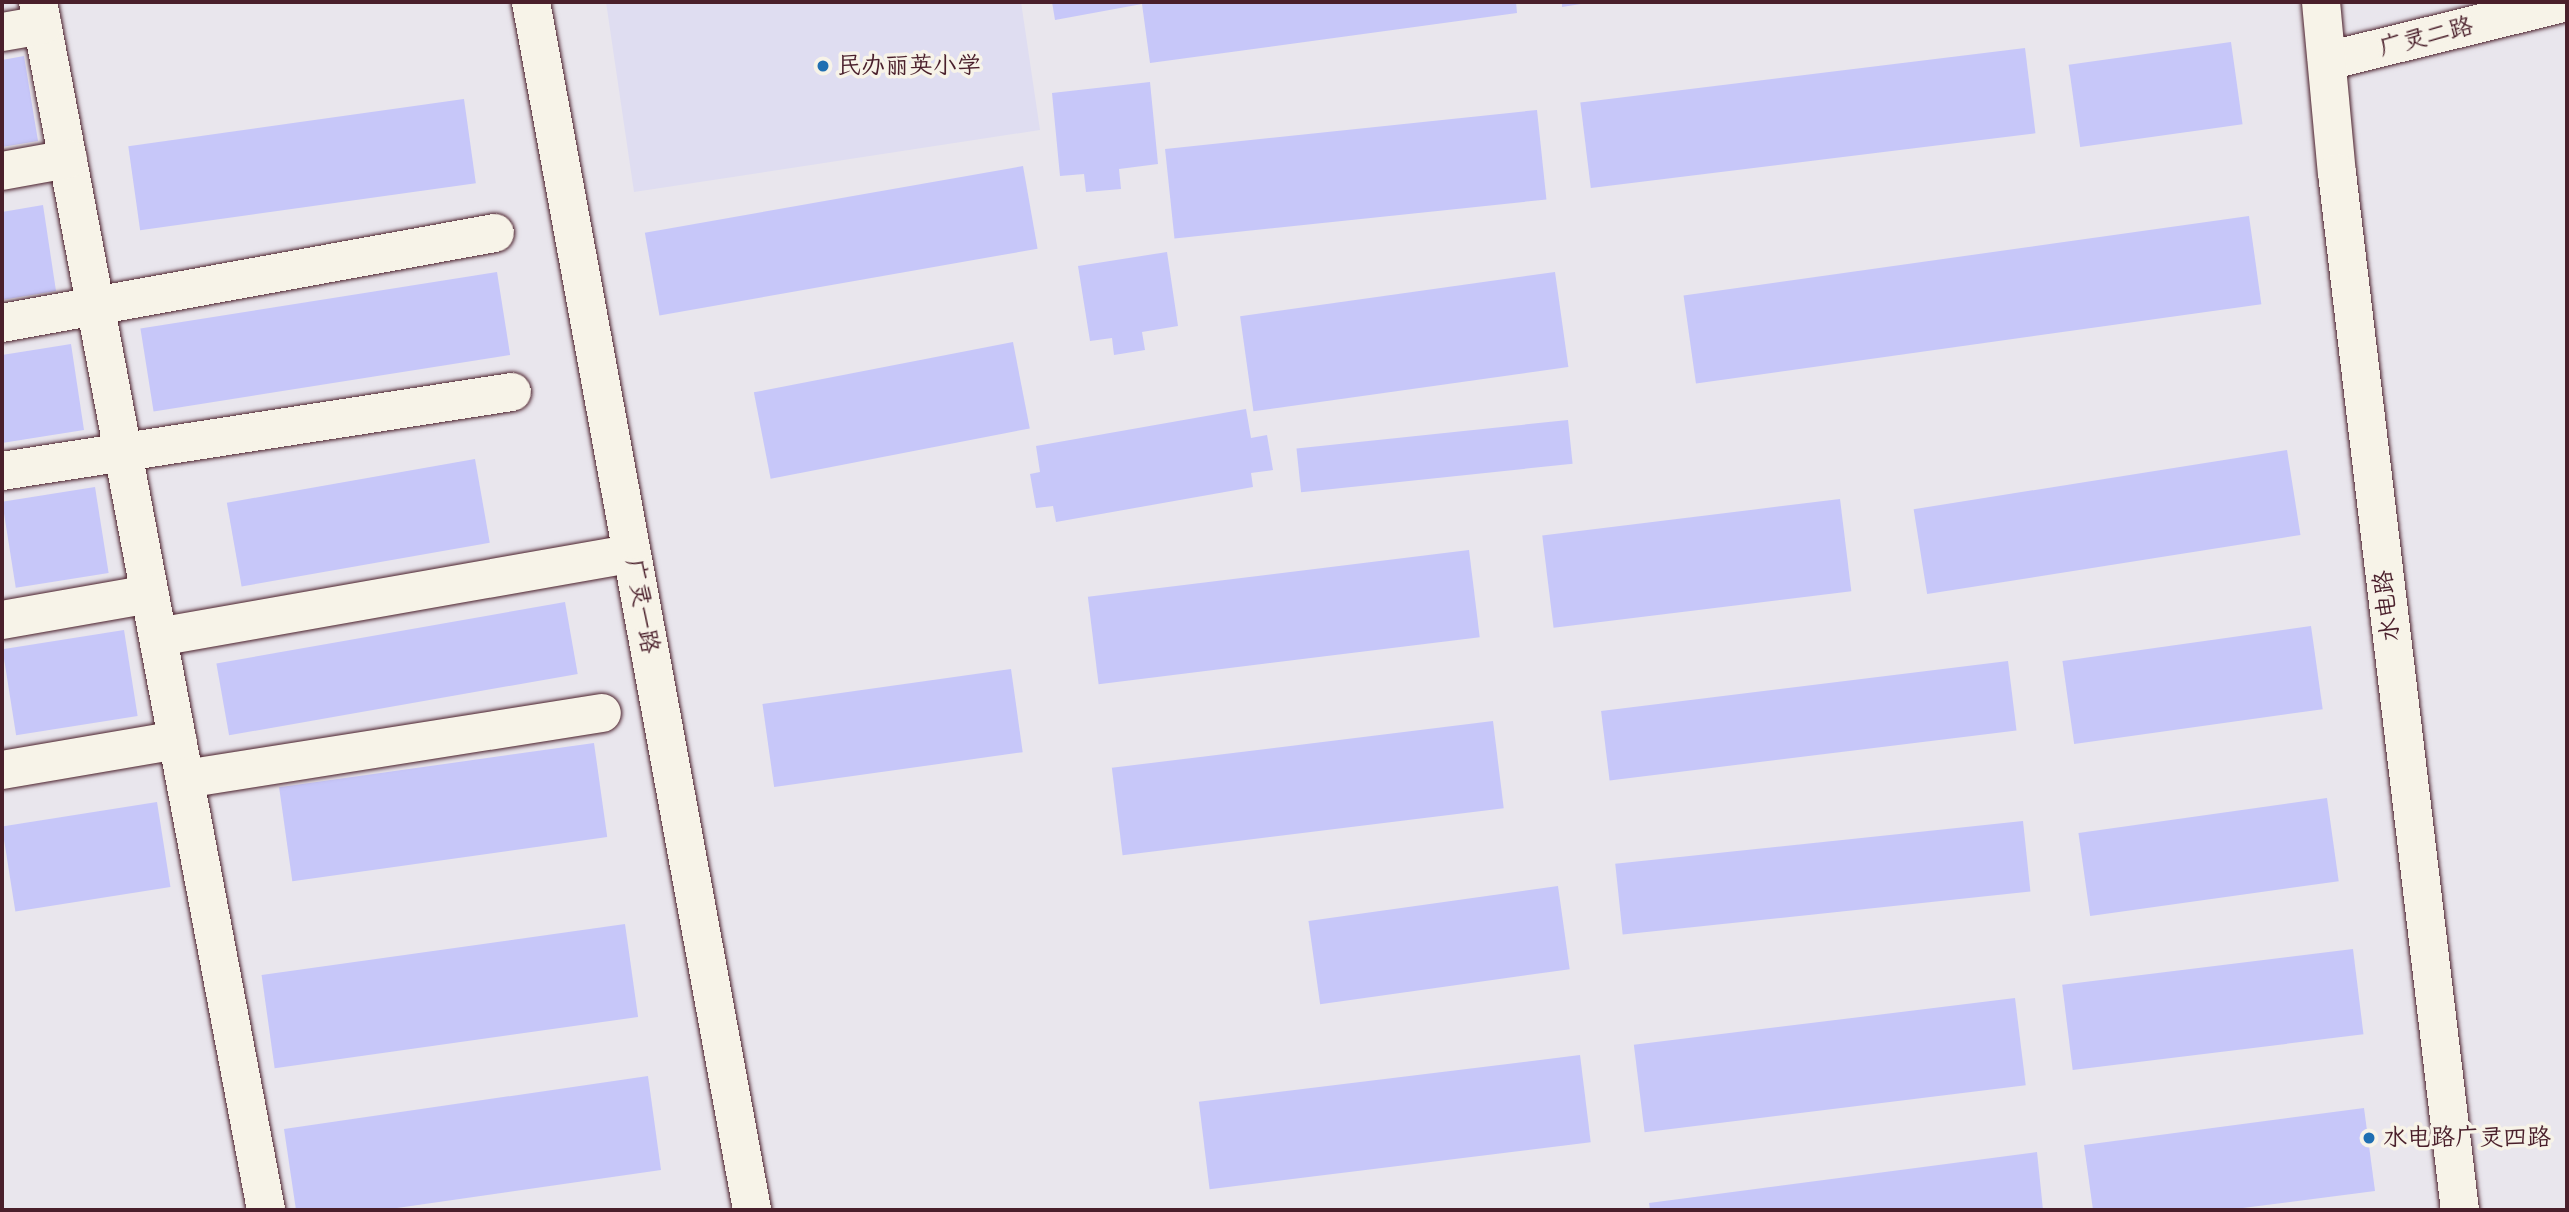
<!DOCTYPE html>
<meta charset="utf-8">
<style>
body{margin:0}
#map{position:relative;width:2569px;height:1212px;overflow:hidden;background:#e9e6ed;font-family:Caveat,"LXGW WenKai TC",sans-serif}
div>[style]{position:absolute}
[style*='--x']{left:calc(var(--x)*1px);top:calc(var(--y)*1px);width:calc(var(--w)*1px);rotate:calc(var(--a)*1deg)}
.built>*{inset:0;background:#dfddf1}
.building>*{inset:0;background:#c7c7f9;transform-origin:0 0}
.roads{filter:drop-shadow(0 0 2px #4a1f2b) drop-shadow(0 0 2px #4a1f2b)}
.minor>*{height:38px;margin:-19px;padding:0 19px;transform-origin:19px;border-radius:19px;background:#f7f3e8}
.secondary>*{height:38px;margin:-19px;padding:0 19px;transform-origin:19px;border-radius:19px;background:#f7f3e8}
.dots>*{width:19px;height:19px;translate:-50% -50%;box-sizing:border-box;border:4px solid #f7f3e8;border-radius:50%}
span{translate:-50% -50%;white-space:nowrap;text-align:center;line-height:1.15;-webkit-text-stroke:7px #f7f3e8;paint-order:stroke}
.street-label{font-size:24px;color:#4a1f2b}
.poi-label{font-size:24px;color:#4a1f2b}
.left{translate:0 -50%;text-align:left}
.frame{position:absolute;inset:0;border:4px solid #4a1f2b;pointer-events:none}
</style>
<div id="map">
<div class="built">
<i style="clip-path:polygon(606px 2px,1021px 2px,1040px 130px,634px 192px)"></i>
</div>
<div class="building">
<i style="clip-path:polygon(1052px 2px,1516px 2px,1517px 13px,1150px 63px,1142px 4px,1055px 20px)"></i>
<i style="clip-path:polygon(1562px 2px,1587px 2px,1587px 3px,1562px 7px)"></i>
<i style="left:2231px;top:42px;width:83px;height:164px;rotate:82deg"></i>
<i style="left:2025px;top:48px;width:86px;height:448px;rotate:83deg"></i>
<i style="clip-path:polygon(24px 56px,38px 141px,2px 147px,2px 60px)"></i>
<i style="clip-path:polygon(1150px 82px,1158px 164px,1119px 169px,1121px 189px,1086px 192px,1084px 174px,1060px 176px,1052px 93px)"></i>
<i style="left:464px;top:99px;width:85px;height:339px;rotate:82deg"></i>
<i style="left:1537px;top:110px;width:90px;height:374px;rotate:84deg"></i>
<i style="left:1023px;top:166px;width:84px;height:384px;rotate:80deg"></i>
<i style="clip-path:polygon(43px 205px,56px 291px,2px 300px,2px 212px)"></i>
<i style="left:2249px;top:216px;width:89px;height:571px;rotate:82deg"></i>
<i style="clip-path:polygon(1167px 252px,1178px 326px,1142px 332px,1145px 350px,1114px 355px,1112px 338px,1090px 341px,1078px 266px)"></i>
<i style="left:497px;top:272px;width:84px;height:361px;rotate:81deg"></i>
<i style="left:1555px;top:272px;width:96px;height:318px;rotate:82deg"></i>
<i style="left:1013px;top:342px;width:88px;height:264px;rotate:79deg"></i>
<i style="clip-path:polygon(71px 344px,84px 430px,2px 443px,2px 355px)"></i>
<i style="clip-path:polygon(1246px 409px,1251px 438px,1267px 435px,1273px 470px,1251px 473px,1253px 487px,1056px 522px,1053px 506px,1036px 508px,1030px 474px,1040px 472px,1036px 446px)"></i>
<i style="left:1568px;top:420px;width:44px;height:273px;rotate:84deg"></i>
<i style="left:2287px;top:450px;width:86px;height:378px;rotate:81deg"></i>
<i style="left:475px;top:459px;width:85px;height:252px;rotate:80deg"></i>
<i style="left:95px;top:487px;width:87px;height:94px;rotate:81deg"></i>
<i style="left:1840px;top:499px;width:93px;height:300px;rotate:83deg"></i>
<i style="left:1469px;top:550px;width:88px;height:384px;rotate:83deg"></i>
<i style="left:565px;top:602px;width:73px;height:354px;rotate:80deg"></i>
<i style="left:2311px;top:626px;width:84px;height:251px;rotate:82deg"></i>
<i style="left:124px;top:630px;width:87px;height:123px;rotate:81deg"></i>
<i style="left:2008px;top:661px;width:70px;height:410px;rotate:83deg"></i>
<i style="left:1011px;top:669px;width:84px;height:251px;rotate:82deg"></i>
<i style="left:1493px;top:721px;width:88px;height:384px;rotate:83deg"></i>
<i style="left:594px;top:743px;width:95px;height:318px;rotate:82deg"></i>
<i style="left:2327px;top:798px;width:84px;height:251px;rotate:82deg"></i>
<i style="left:157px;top:802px;width:86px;height:157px;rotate:81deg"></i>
<i style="left:2023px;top:821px;width:71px;height:410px;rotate:84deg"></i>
<i style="left:1558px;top:886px;width:84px;height:252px;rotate:82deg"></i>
<i style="left:625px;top:924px;width:94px;height:367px;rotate:82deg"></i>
<i style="left:2353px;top:949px;width:86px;height:293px;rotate:83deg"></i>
<i style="left:2015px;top:998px;width:88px;height:384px;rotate:83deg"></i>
<i style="left:1580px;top:1055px;width:88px;height:384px;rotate:83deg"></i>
<i style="clip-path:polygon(648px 1076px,661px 1170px,383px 1210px,296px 1210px,284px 1129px)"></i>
<i style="clip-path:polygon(2364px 1108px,2375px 1191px,2227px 1210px,2093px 1210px,2084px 1145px)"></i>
<i style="clip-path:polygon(2037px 1152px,2043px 1210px,1650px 1210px,1649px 1203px)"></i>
</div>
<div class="roads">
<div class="minor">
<i style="--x:38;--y:2;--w:1229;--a:79.31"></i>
<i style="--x:531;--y:2;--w:1228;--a:79.63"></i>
<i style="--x:2;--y:32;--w:41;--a:-9.9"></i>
<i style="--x:2327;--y:61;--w:247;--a:-13.8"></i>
<i style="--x:2;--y:171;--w:67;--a:-10.3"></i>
<i style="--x:2;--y:323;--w:501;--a:-10.35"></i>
<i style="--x:2;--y:471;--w:516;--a:-8.81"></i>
<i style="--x:2;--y:620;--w:150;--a:-10"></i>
<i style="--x:158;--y:637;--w:481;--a:-10"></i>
<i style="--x:2;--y:770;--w:178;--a:-9.7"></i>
<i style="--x:185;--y:779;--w:422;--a:-9"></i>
</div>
<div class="secondary">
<i style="--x:2321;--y:2;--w:172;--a:84.7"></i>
<i style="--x:2337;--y:173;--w:1044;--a:83.24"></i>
</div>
</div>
<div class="dots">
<i style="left:823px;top:66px;background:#1f6fb2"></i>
<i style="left:2369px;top:1138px;background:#1f6fb2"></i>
</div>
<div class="street-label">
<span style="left:2426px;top:37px;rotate:-14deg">广灵二路</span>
<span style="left:642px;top:606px;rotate:80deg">广灵一路</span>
<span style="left:2387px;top:606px;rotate:-97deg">水电路</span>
</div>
<div class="poi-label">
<span class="left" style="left:837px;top:66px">民办丽英小学</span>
<span class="left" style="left:2383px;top:1138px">水电路广灵四路</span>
</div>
<div class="frame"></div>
</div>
